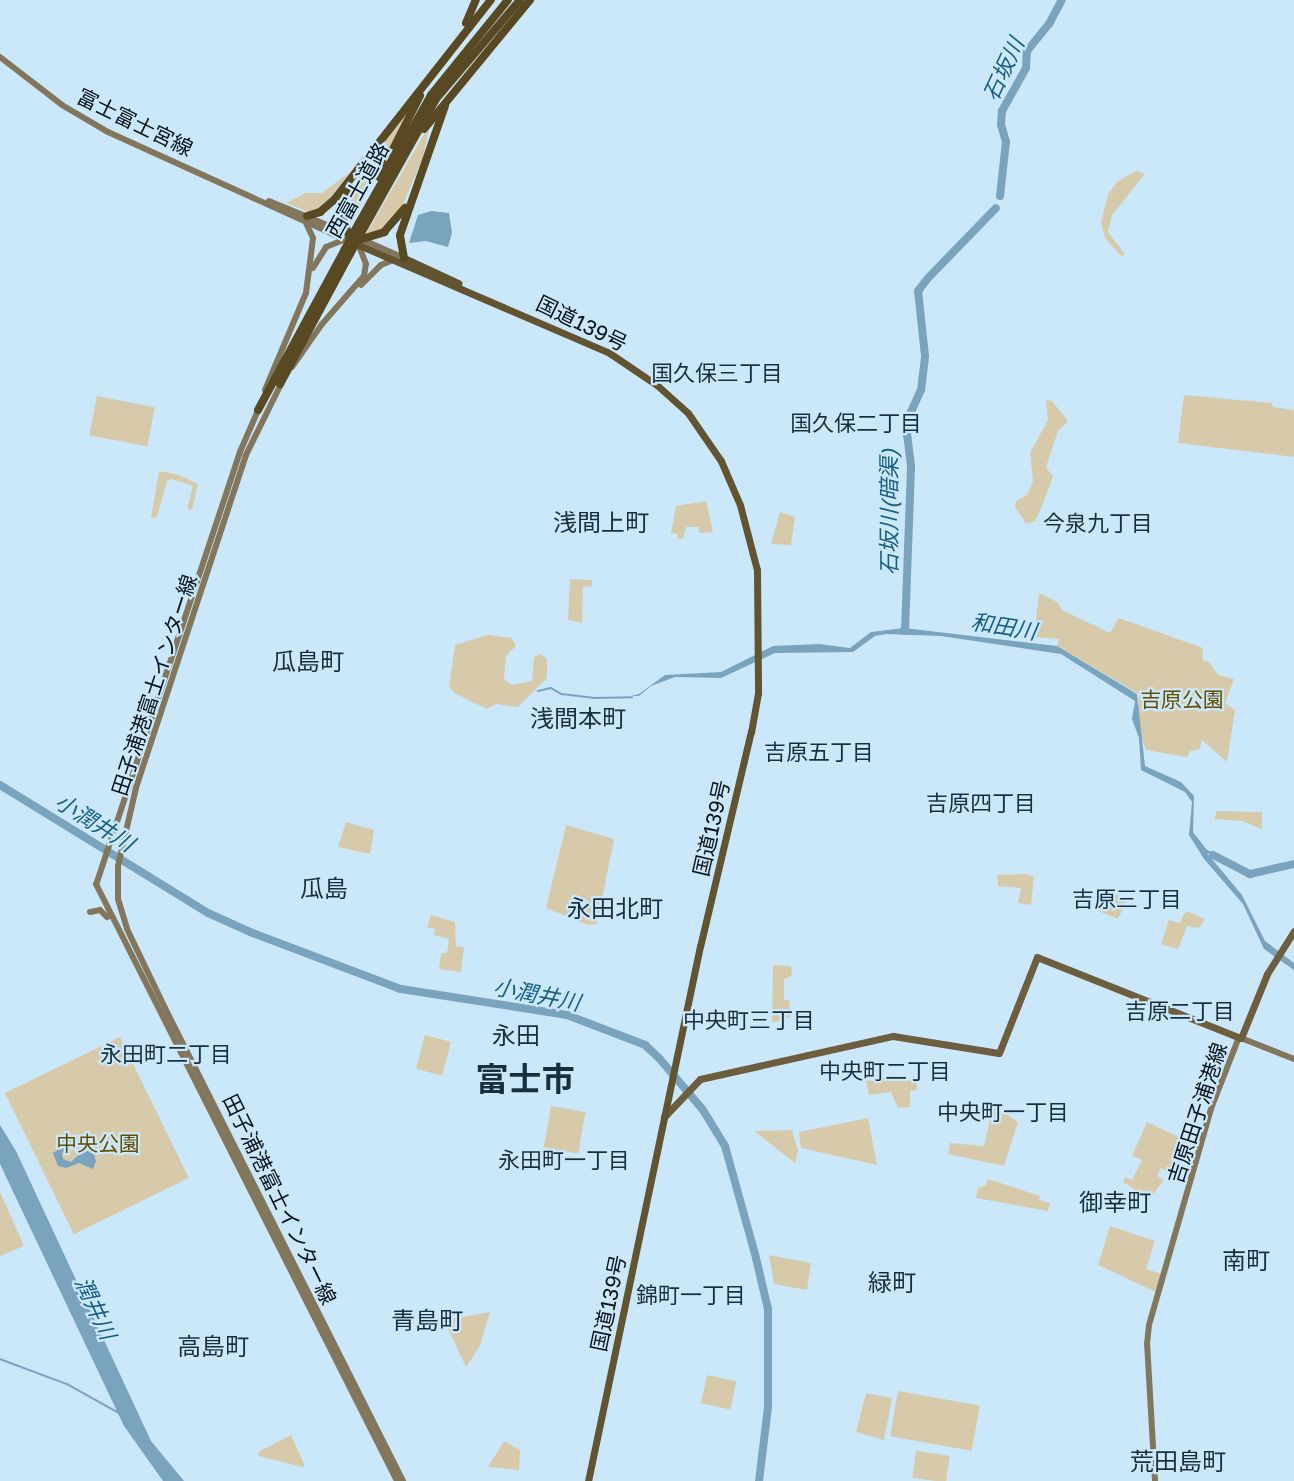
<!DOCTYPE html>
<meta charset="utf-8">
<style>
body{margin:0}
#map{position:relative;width:1294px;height:1481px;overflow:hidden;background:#cbe8fa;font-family:"Golos Text","Noto Sans JP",sans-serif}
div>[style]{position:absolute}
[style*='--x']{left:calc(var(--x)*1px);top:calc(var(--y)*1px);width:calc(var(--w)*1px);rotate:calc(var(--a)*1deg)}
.green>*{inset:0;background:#d7caab;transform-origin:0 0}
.water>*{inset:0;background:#7aa3bd}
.stream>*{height:1.5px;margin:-0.75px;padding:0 0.75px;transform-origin:0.75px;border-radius:0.75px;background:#7aa3bd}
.river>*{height:8px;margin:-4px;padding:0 4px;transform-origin:4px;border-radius:4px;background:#7aa3bd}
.secondary>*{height:6px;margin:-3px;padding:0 3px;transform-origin:3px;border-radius:3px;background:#82775d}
.primary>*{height:7px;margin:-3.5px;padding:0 3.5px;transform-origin:3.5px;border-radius:3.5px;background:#6c5e3e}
.trunk>*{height:7px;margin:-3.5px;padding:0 3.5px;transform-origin:3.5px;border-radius:3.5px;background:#625430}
.motorway>*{height:8px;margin:-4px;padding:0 4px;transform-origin:4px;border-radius:4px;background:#594923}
.motorway-bridge>*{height:8px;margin:-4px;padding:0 4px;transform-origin:4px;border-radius:4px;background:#594923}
span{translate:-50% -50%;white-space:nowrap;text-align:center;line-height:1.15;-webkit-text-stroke:4.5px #cbe8fa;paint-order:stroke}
.street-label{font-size:21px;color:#09131a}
.park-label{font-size:21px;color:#654d00}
.water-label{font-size:22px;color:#175e82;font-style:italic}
.neighbourhood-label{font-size:22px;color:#18303e}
.quarter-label{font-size:24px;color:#18303e}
.town-label{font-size:33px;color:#18303e;font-weight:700}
</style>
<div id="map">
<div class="green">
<i style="clip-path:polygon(411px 108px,350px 225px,347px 206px,350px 191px,371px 157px)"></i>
<i style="clip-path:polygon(430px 124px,423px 157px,404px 202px,389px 224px,372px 235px,366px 234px)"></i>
<i style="clip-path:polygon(1136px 171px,1145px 174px,1112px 215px,1108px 232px,1125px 254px,1121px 256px,1105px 238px,1101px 222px,1108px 194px,1118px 181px)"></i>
<i style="clip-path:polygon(350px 172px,321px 209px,309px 212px,286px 203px,305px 193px,322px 193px)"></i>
<i style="clip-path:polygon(1184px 395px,1272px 403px,1273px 407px,1294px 410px,1294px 457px,1178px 443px)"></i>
<i style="left:97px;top:396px;width:59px;height:40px;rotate:11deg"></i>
<i style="clip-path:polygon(1046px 400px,1052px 401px,1068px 421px,1058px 431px,1046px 467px,1053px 477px,1042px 506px,1035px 521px,1026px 524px,1015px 507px,1016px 501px,1027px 495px,1033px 481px,1030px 453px,1048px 420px)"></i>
<i style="clip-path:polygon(159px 471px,179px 475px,198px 484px,192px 510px,187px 509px,193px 486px,172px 479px,167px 481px,157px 517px,151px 518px)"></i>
<i style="clip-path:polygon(706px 501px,713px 532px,699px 533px,699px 527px,686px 527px,683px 539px,678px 539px,678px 534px,671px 533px,676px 506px)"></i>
<i style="clip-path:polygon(780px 512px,795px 517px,791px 545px,771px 544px)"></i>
<i style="clip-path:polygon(570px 579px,592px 580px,592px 586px,583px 587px,582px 623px,568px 620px)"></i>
<i style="clip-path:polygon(1039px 593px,1057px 602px,1062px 610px,1110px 633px,1119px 618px,1203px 648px,1202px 660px,1209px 662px,1218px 675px,1234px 679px,1225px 703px,1235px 710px,1227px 762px,1202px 740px,1200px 749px,1190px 751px,1187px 757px,1146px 750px,1137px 724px,1139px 694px,1057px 646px,1059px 639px,1034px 637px)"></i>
<i style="clip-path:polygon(488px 635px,512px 638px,516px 646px,506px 656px,504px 679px,512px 685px,532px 681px,534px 657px,540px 654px,547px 659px,547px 678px,518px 707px,496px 704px,487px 709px,454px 693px,449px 686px,455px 645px)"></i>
<i style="clip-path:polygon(1217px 811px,1262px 812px,1262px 829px,1242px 821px,1214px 819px)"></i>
<i style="clip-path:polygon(346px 822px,374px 830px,370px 854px,338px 847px)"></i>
<i style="clip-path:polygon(566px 825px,614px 839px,597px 924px,588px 925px,546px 908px)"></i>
<i style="clip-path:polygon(1025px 874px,1034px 877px,1031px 905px,1018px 903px,1021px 888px,998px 886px,997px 875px)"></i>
<i style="clip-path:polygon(1102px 891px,1128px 898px,1118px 919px,1093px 909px)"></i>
<i style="clip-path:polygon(1186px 911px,1205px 919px,1199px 928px,1187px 926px,1178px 949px,1161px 944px,1169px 920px,1180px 923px)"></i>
<i style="clip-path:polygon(431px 915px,455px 922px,456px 946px,464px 947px,461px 972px,439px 969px,441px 953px,447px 953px,449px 939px,434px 935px,435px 929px,427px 927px)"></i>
<i style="clip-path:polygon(773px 965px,791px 966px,792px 976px,784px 979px,784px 1000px,789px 1000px,791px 1017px,772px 1023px)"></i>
<i style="left:425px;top:1035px;width:27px;height:35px;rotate:15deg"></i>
<i style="left:120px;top:1037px;width:157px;height:128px;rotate:64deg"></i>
<i style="clip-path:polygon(890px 1074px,917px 1083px,917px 1090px,910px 1091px,910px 1107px,898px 1108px,891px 1092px,869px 1095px,866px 1080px,878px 1082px)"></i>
<i style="clip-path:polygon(993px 1105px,1018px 1122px,1004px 1166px,948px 1154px,950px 1143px,984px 1146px)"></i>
<i style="left:551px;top:1106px;width:35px;height:42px;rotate:10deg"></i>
<i style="clip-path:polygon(868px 1118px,877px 1165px,801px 1148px,799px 1132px)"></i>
<i style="clip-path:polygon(1147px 1122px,1187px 1141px,1176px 1176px,1161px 1168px,1157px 1176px,1164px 1180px,1150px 1199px,1123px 1182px,1125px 1177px,1132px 1180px,1142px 1160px,1132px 1156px)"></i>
<i style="clip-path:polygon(792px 1130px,798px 1151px,795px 1163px,754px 1131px)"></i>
<i style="clip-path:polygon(988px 1179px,1040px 1196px,1039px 1200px,1050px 1203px,1048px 1211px,976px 1198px,978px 1188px,986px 1185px)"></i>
<i style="clip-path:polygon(0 1192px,24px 1246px,0 1256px)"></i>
<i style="clip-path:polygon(1110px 1226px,1155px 1241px,1146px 1269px,1162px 1274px,1156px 1292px,1098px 1265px)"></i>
<i style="clip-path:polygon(769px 1255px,811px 1263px,807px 1290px,774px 1284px)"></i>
<i style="clip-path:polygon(490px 1312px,480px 1346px,466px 1367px,444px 1320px)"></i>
<i style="left:707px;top:1375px;width:30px;height:29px;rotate:12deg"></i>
<i style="left:898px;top:1391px;width:83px;height:46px;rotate:10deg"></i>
<i style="clip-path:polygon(866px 1393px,892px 1398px,884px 1440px,856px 1432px)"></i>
<i style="clip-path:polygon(291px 1435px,305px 1466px,302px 1467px,259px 1456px,258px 1452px)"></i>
<i style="clip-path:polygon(504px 1441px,520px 1450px,519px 1470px,488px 1467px)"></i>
<i style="left:916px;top:1451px;width:34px;height:27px;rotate:8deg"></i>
</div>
<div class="water">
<i style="clip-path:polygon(431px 211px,449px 213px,452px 233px,448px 247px,426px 241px,409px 243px,418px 215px)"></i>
<i style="clip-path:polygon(904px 628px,1057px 646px,1137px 694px,1145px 766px,1181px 782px,1194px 796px,1193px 832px,1206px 849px,1223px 859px,1207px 853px,1242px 895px,1265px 941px,1294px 963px,1294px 970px,1264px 949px,1243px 904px,1204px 859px,1189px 835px,1192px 802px,1185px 792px,1141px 770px,1139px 738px,1132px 719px,1135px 701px,1061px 654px,941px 636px,886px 634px,875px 636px,853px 652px,775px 653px,721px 678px,675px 677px,651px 686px,639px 696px,631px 696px,639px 694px,665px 675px,721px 672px,773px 646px,819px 644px,850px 648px,871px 632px)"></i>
<i style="clip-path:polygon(0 1125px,16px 1151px,151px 1441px,184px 1481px,163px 1481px,124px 1426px,0 1164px)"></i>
<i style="clip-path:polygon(68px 1135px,73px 1144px,62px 1153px,63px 1159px,71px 1162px,82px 1151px,93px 1151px,96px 1161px,93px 1169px,79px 1163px,66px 1168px,58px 1166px,53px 1153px,65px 1145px,58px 1138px)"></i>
</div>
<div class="stream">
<i style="--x:538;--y:691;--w:13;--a:-13"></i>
<i style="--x:551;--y:688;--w:13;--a:29"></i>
<i style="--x:562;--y:694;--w:31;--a:7"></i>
<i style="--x:593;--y:698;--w:39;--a:-1"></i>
<i style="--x:0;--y:1359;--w:72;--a:20.5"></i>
<i style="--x:67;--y:1384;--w:62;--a:29.1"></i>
</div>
<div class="river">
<i style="--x:1000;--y:196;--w:54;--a:-83.7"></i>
<i style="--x:1006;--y:142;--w:18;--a:-106"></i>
<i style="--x:1001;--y:125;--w:14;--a:-86"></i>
<i style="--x:1002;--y:111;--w:49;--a:-60.8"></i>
<i style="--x:1026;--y:68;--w:17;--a:-87"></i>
<i style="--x:1027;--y:51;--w:35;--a:-51"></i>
<i style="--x:1049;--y:24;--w:27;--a:-62"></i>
<i style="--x:931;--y:275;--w:93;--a:-45.9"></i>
<i style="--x:925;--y:356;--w:65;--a:-96.1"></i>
<i style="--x:918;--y:291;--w:18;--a:-52"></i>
<i style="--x:905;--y:631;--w:165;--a:-87.9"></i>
<i style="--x:911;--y:466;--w:31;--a:-97"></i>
<i style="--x:907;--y:435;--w:23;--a:-80"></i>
<i style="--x:911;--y:412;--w:24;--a:-66"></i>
<i style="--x:921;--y:390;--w:31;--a:-83"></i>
<i style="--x:0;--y:785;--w:244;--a:31.6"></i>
<i style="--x:208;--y:913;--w:46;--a:24.3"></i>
<i style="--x:250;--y:932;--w:161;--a:20.7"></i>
<i style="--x:401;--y:989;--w:168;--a:8.9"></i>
<i style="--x:567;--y:1015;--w:84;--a:21"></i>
<i style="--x:645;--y:1045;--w:19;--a:43"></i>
<i style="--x:659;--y:1058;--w:68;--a:49.8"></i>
<i style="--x:703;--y:1110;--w:42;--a:58.6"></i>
<i style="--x:725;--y:1146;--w:116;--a:74.5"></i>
<i style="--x:756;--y:1258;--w:52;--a:76.8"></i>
<i style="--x:768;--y:1309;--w:98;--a:90"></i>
<i style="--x:768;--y:1407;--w:75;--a:96.9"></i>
<i style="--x:1213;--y:855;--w:42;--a:27.2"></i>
<i style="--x:1250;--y:874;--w:45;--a:-12.8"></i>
</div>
<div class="secondary">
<i style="--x:0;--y:57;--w:78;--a:37.7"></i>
<i style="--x:62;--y:105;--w:53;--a:30.4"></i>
<i style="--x:108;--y:132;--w:267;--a:24.4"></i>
<i style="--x:269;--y:201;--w:89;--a:22.5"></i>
<i style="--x:361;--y:239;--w:47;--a:23.8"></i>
<i style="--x:313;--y:268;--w:25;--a:-58"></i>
<i style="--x:326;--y:247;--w:22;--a:-22"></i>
<i style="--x:361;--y:285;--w:28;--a:-45"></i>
<i style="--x:381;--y:265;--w:13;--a:-23"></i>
<i style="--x:292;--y:367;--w:52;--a:-55.1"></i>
<i style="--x:322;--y:324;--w:64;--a:-48.8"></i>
<i style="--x:364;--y:276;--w:12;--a:-81"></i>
<i style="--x:366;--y:264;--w:22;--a:-111"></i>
<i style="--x:283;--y:380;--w:84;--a:116.3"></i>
<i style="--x:246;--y:455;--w:351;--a:108.3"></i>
<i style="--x:136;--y:788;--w:80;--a:103"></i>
<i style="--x:118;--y:866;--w:33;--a:90"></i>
<i style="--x:118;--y:899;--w:31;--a:73"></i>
<i style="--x:127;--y:929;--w:88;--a:64.3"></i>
<i style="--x:165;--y:1008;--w:530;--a:63.29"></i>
<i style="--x:265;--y:390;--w:105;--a:-67.1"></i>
<i style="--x:306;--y:293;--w:55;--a:-82.7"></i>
<i style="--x:313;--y:238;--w:17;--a:-115"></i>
<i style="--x:259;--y:408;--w:48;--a:113.4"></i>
<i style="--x:240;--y:452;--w:455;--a:108.4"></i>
<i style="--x:96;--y:884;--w:669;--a:63.24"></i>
<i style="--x:90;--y:912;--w:10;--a:-11"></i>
<i style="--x:100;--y:910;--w:10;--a:45"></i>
<i style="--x:1241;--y:1038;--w:57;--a:21.6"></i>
<i style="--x:1155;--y:1481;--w:137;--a:-93.3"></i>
<i style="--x:1147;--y:1344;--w:19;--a:-84"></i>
<i style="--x:1149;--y:1325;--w:228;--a:-74"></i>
<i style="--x:1212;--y:1106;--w:74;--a:-68.6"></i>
</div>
<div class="primary">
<i style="--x:664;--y:1117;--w:52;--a:-46.5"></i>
<i style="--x:700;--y:1079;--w:198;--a:-12.6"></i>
<i style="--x:893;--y:1036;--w:107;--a:9.1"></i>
<i style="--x:999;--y:1053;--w:103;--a:-68.4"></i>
<i style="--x:1037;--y:957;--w:219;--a:21.7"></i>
<i style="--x:1241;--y:1038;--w:69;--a:-67.9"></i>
<i style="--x:1267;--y:974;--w:51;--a:-57.9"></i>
</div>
<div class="trunk">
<i style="--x:352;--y:242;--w:279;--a:23.3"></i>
<i style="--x:608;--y:352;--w:60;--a:34.2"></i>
<i style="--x:658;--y:386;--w:40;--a:42"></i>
<i style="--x:688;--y:413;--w:58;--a:55.5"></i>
<i style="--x:721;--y:461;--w:48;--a:66.6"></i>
<i style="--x:740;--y:505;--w:67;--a:75.3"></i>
<i style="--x:757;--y:570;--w:123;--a:89.5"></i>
<i style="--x:758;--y:693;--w:39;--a:100"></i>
<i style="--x:751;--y:731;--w:221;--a:103.3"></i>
<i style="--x:700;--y:946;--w:547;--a:101.82"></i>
<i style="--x:404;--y:258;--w:60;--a:24.8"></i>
</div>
<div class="motorway">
<i style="--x:466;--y:23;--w:25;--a:-67"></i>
<i style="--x:424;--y:129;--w:167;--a:-50.6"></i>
<i style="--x:379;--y:177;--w:91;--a:-63.2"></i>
<i style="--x:347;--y:188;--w:27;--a:103"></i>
<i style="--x:341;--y:214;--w:30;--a:69"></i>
<i style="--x:352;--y:242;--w:34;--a:-17"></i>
<i style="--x:384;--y:232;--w:32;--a:-49"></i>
<i style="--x:307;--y:216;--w:14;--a:-17"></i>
<i style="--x:320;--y:212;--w:18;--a:-41"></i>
<i style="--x:334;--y:200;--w:254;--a:-51.9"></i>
<i style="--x:359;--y:223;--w:147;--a:-60.6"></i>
<i style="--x:431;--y:95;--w:122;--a:-51"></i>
<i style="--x:365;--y:226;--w:145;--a:-60.8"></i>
<i style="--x:436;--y:99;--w:130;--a:-49.7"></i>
<i style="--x:404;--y:258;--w:23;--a:-100"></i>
<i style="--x:400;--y:235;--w:137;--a:-70.8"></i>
<i style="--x:280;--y:384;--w:148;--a:-61.7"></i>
<i style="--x:258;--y:410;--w:181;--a:-61.6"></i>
</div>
<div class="motorway-bridge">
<i style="--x:344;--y:251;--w:32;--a:-62"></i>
<i style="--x:350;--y:254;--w:32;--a:-62"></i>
</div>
<div class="street-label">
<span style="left:135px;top:122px;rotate:26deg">富士富士宮線</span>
<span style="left:357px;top:190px;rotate:-61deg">西富士道路</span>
<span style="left:582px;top:323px;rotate:26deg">国道139号</span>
<span style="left:154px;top:685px;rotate:-72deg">田子浦港富士インター線</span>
<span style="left:711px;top:828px;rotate:-77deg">国道139号</span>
<span style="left:1197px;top:1113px;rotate:-72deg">吉原田子浦港線</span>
<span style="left:280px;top:1199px;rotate:64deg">田子浦港富士インター線</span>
<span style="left:608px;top:1303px;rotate:-78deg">国道139号</span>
</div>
<div class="park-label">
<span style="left:1182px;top:699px">吉原公園</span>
<span style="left:98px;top:1143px">中央公園</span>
</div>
<div class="water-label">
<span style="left:1003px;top:69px;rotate:-65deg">石坂川</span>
<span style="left:889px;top:512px;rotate:-90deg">石坂川(暗渠)</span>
<span style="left:1004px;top:626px;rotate:9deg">和田川</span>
<span style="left:95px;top:822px;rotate:32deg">小潤井川</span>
<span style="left:537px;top:994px;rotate:11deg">小潤井川</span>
<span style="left:96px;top:1308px;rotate:65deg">潤井川</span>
</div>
<div class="neighbourhood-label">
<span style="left:717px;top:373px">国久保三丁目</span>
<span style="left:856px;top:423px">国久保二丁目</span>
<span style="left:1098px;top:523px">今泉九丁目</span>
<span style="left:819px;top:752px">吉原五丁目</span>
<span style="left:981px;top:803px">吉原四丁目</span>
<span style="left:1127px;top:899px">吉原三丁目</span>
<span style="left:1180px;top:1011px">吉原二丁目</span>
<span style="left:749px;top:1020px">中央町三丁目</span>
<span style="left:166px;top:1054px">永田町二丁目</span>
<span style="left:885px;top:1071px">中央町二丁目</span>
<span style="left:1003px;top:1112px">中央町一丁目</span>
<span style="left:564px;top:1160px">永田町一丁目</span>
<span style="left:691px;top:1295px">錦町一丁目</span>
</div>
<div class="quarter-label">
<span style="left:601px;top:522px">浅間上町</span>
<span style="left:308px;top:661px">瓜島町</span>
<span style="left:578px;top:718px">浅間本町</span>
<span style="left:324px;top:888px">瓜島</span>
<span style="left:615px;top:908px">永田北町</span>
<span style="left:516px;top:1035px">永田</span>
<span style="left:1115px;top:1202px">御幸町</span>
<span style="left:1246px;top:1260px">南町</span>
<span style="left:892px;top:1282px">緑町</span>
<span style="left:427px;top:1320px">青島町</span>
<span style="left:213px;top:1346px">高島町</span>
<span style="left:1178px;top:1461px">荒田島町</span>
</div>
<div class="town-label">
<span style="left:525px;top:1079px">富士市</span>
</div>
</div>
